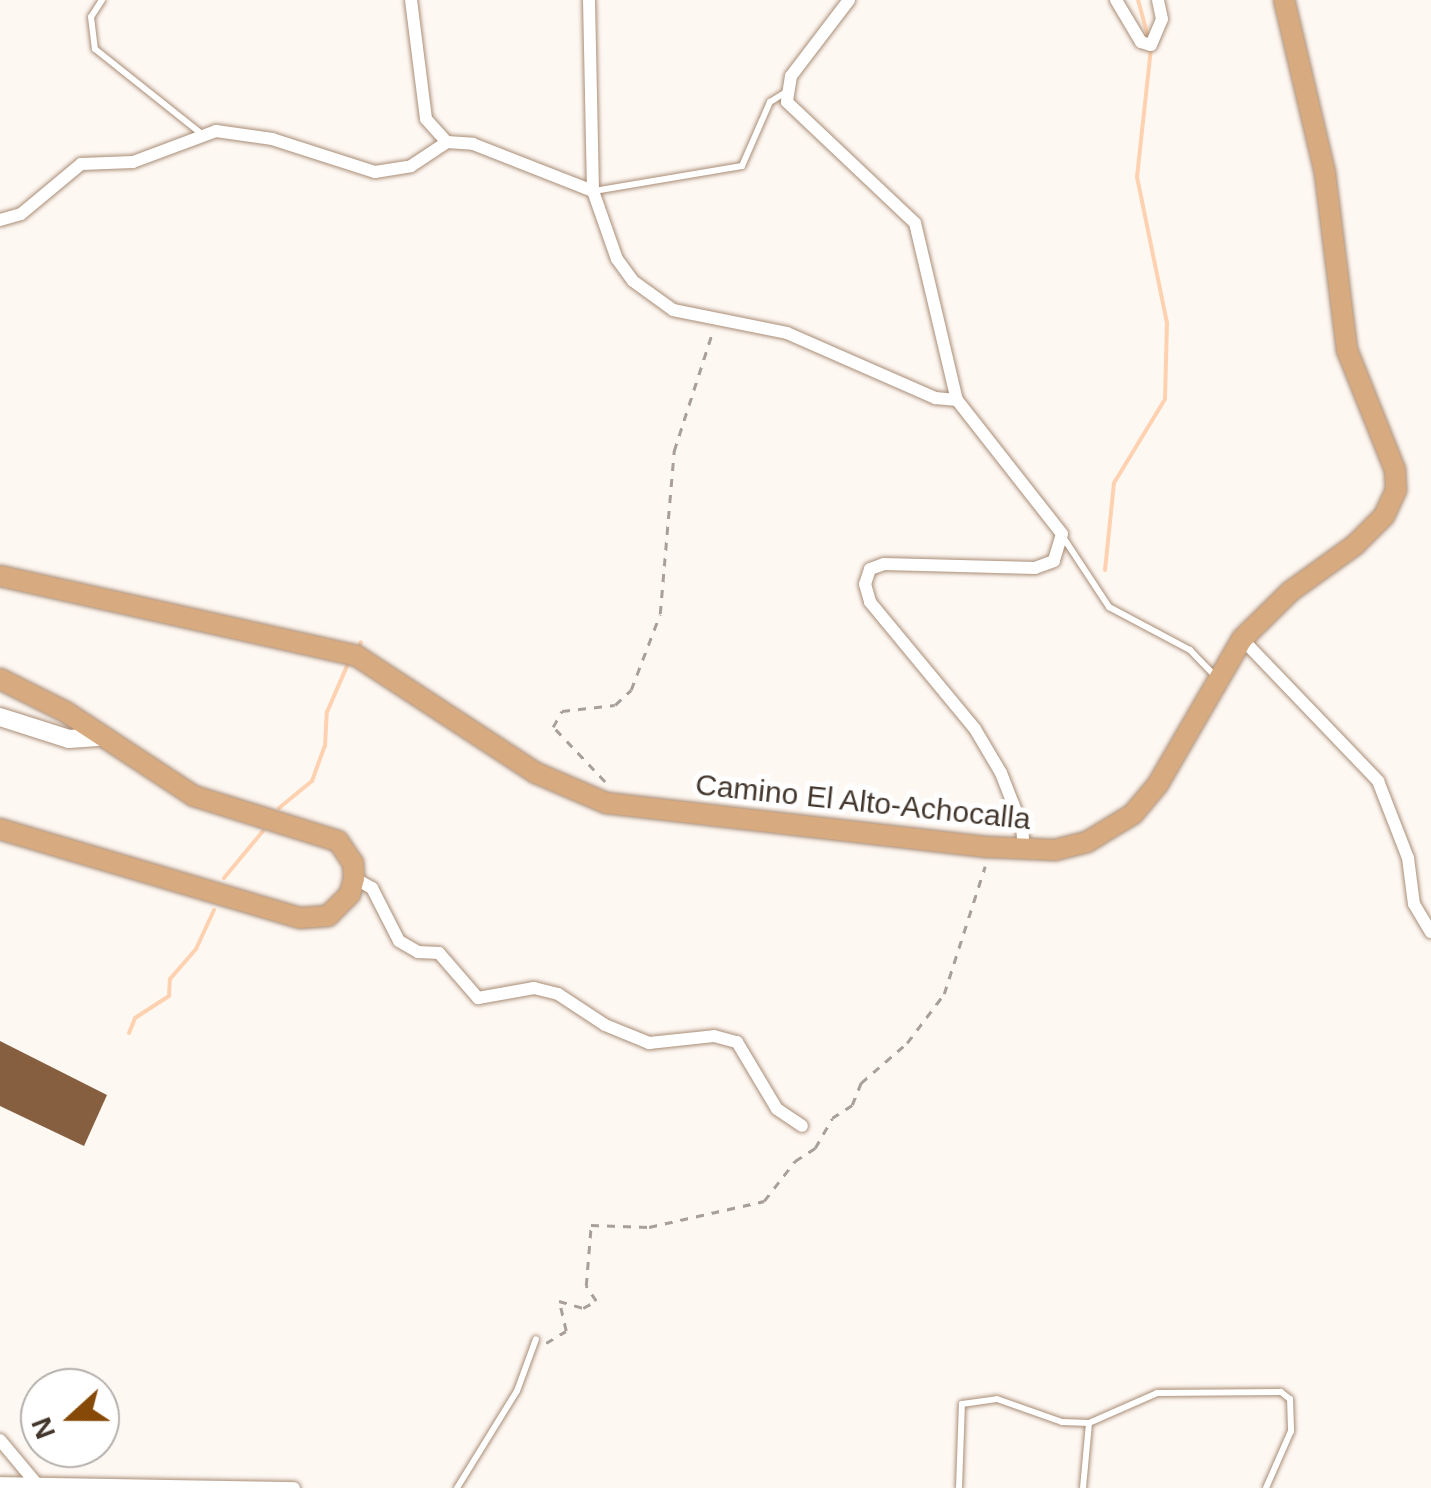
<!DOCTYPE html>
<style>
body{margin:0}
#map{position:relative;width:1431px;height:1488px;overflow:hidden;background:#fef8f3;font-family:Arial,sans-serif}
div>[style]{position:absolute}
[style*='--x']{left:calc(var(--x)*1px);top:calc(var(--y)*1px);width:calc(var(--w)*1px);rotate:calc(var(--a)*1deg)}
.stream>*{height:4px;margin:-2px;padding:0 2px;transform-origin:2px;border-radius:2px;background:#fed2b0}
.building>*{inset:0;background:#865f40}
.path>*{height:2.5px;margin-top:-1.25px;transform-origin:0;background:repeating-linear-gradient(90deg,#a8a098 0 8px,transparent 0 16px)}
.roads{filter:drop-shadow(0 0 2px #a98d76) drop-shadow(0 0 2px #a98d76)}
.lane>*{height:6px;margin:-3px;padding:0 3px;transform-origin:3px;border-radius:3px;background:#fff}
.street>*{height:12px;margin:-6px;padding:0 6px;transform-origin:6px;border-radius:6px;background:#fff}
.secondary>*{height:18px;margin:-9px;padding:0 9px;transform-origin:9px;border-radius:9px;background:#fff}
.primary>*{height:20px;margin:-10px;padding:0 10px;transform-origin:10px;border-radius:10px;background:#d8aa7f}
span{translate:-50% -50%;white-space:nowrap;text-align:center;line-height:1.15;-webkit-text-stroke:10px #fff;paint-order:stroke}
.street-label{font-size:30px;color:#43372d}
.north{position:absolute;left:20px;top:1368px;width:100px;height:100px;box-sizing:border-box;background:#fff;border:2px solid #b4afab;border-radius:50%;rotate:249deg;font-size:28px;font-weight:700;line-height:40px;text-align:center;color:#43372d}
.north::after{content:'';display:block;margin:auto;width:35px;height:45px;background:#864907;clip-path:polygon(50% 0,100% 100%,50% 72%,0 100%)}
</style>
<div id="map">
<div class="stream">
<i style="--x:1138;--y:0;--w:41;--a:74.6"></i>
<i style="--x:1105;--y:570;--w:87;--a:-84.1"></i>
<i style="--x:1114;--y:483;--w:98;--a:-58.7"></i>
<i style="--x:1165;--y:399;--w:76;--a:-88.5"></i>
<i style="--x:1167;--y:323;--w:149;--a:-101.6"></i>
<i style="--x:1137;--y:177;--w:129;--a:-83.8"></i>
<i style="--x:360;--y:644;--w:2;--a:-63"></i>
<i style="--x:279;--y:808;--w:43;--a:-39.3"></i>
<i style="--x:312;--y:781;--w:37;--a:-70"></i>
<i style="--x:325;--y:746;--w:34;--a:-87"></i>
<i style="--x:327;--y:712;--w:50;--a:-66.5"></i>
<i style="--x:224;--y:878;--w:61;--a:-50.3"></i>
<i style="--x:129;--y:1033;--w:16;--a:-68"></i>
<i style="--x:135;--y:1018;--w:40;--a:-32.9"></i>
<i style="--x:169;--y:996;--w:17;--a:-87"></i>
<i style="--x:170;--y:979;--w:40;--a:-49"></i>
<i style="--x:196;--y:949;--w:43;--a:-65.2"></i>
</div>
<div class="building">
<i style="clip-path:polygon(0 1041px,107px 1095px,84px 1146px,0 1106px)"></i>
</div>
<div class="path">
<i style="--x:605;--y:782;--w:76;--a:-133.4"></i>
<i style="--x:553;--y:727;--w:18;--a:-61"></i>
<i style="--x:562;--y:711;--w:53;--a:-6.5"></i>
<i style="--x:615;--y:705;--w:22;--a:-43"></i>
<i style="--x:631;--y:690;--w:81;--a:-69.1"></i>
<i style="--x:660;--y:614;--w:164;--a:-85.1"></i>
<i style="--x:674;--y:451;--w:127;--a:-72.1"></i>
<i style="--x:546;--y:1343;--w:23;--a:-31"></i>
<i style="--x:566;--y:1331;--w:31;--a:-103"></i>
<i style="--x:559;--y:1301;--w:25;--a:16"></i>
<i style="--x:583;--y:1308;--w:15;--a:-28"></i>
<i style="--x:596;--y:1301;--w:18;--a:-124"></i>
<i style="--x:586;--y:1286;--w:61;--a:-85.3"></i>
<i style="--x:591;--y:1225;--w:58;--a:2"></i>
<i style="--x:649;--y:1227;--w:118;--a:-12.7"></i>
<i style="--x:764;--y:1201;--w:51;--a:-52.2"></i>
<i style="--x:795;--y:1161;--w:24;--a:-33"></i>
<i style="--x:815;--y:1148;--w:34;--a:-60"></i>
<i style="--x:832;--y:1118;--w:24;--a:-33"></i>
<i style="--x:852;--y:1105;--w:24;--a:-68"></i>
<i style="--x:861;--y:1083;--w:61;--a:-41"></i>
<i style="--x:907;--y:1043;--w:61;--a:-52.9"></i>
<i style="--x:944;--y:994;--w:134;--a:-72.2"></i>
</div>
<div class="roads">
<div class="lane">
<i style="--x:102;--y:0;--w:20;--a:123"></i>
<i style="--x:91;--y:17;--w:32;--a:83"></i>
<i style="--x:95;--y:49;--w:137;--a:38.5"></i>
<i style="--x:594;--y:191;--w:150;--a:-9.6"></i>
<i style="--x:742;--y:166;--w:70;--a:-66.4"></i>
<i style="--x:770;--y:102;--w:19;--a:-32"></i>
<i style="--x:1063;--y:537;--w:84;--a:56.7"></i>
<i style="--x:1109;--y:607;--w:92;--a:28"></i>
<i style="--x:1190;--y:650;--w:36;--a:46"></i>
<i style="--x:457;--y:1488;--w:114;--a:-58.3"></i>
<i style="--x:517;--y:1391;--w:55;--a:-69.9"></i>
<i style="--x:959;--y:1488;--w:84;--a:-88"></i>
<i style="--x:962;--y:1404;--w:35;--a:-8"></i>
<i style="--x:997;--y:1399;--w:69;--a:19.5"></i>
<i style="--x:1062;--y:1422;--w:27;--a:2"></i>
<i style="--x:1089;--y:1423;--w:74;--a:-23.8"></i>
<i style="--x:1157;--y:1393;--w:124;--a:-0.5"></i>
<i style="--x:1281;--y:1392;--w:11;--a:38"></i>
<i style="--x:1290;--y:1399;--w:32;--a:88"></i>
<i style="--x:1291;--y:1431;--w:62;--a:113.7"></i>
<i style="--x:1083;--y:1488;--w:65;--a:-84.7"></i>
</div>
<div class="street">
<i style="--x:411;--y:0;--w:120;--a:82.8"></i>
<i style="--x:426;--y:119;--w:31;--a:48"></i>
<i style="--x:589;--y:0;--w:191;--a:88.8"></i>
<i style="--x:593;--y:191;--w:72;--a:70.6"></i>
<i style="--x:617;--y:259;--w:27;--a:54"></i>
<i style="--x:633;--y:281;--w:49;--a:35.9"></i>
<i style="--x:673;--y:310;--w:116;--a:11.4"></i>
<i style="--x:787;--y:333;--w:162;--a:23.7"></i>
<i style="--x:935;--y:398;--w:22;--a:5"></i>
<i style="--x:849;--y:0;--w:96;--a:127.3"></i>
<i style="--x:791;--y:76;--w:26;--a:99"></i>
<i style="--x:787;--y:102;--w:176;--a:43.4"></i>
<i style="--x:915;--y:223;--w:182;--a:76.7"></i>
<i style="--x:957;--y:400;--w:170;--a:51.9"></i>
<i style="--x:1062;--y:534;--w:28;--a:107"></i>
<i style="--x:1054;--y:561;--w:20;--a:160"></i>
<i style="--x:1035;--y:568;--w:151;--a:-178.5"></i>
<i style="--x:884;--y:564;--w:15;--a:160"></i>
<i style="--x:870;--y:569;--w:16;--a:108"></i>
<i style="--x:865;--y:584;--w:19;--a:74"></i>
<i style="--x:870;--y:602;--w:165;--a:50.4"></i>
<i style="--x:975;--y:729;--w:51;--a:59.4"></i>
<i style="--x:1001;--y:773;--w:58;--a:68.7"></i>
<i style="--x:1022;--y:827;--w:22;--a:85"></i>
<i style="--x:1116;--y:0;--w:49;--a:59.2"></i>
<i style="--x:1141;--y:42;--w:10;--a:17"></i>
<i style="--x:1151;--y:45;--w:28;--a:-67"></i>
<i style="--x:1162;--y:19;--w:19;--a:-102"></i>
<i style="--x:0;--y:220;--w:22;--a:-16"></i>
<i style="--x:21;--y:214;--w:78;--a:-39.8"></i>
<i style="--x:81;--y:164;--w:52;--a:-2.2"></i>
<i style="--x:133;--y:162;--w:89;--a:-20.5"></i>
<i style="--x:216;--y:131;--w:57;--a:8.1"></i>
<i style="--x:272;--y:139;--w:108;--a:17.8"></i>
<i style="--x:375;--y:172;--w:36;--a:-9"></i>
<i style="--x:411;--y:166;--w:43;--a:-33.7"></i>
<i style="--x:447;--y:142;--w:26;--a:4"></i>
<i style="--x:473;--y:144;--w:129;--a:21.4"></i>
<i style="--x:1242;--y:639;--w:197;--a:46.2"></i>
<i style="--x:1378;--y:781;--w:83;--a:68.7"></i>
<i style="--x:1408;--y:858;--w:46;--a:82.6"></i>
<i style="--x:1414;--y:904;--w:33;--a:59"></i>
<i style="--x:354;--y:878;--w:21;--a:29"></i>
<i style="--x:372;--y:888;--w:59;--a:63"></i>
<i style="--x:399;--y:941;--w:22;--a:30"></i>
<i style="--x:418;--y:952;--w:21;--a:3"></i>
<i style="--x:439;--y:953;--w:60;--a:49.1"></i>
<i style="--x:478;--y:998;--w:57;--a:-10.1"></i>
<i style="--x:534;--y:988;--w:25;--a:14"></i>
<i style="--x:558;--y:994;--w:56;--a:33.4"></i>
<i style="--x:605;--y:1025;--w:48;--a:22.2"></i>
<i style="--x:649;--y:1043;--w:65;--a:-6.1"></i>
<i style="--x:714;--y:1036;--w:24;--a:15"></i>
<i style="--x:737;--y:1042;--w:78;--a:59.2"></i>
<i style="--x:777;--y:1109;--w:30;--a:34"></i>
<i style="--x:0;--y:1440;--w:56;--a:50.1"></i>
<i style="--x:0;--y:1483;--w:294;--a:1"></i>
</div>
<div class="secondary">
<i style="--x:0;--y:717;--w:72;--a:17.7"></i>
<i style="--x:69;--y:739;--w:29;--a:-4"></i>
</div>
<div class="primary">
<i style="--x:0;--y:576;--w:366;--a:12.6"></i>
<i style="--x:357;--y:656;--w:214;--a:33.2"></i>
<i style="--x:536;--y:773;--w:76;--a:23.2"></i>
<i style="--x:606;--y:803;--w:385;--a:6.6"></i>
<i style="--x:988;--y:847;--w:67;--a:2.6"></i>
<i style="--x:1055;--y:850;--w:33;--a:-14"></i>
<i style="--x:1087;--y:842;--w:54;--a:-31.3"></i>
<i style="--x:1133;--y:814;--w:39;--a:-50"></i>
<i style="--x:1158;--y:784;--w:168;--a:-59.9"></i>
<i style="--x:1242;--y:639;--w:69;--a:-44.4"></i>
<i style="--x:1291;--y:591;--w:79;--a:-35.7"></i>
<i style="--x:1355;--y:545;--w:41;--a:-45"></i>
<i style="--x:1384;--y:516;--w:29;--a:-65"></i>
<i style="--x:1396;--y:490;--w:20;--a:-93"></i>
<i style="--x:1395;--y:470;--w:129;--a:-111.8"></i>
<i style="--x:1347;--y:350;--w:178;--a:-97.1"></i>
<i style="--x:1325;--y:173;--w:178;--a:-103.3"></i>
<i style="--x:0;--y:679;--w:74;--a:26.6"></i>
<i style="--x:66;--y:712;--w:153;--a:33.3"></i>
<i style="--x:194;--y:796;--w:151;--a:17.4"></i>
<i style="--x:338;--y:841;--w:27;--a:56"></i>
<i style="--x:353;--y:863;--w:15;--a:86"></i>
<i style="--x:354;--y:878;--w:16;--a:104"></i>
<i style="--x:350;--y:894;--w:31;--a:135"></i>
<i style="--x:328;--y:916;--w:28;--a:176"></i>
<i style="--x:300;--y:918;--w:313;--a:-163.5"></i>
</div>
</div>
<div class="street-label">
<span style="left:863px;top:802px;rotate:6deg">Camino El Alto-Achocalla</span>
</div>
<div class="north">N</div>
</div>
